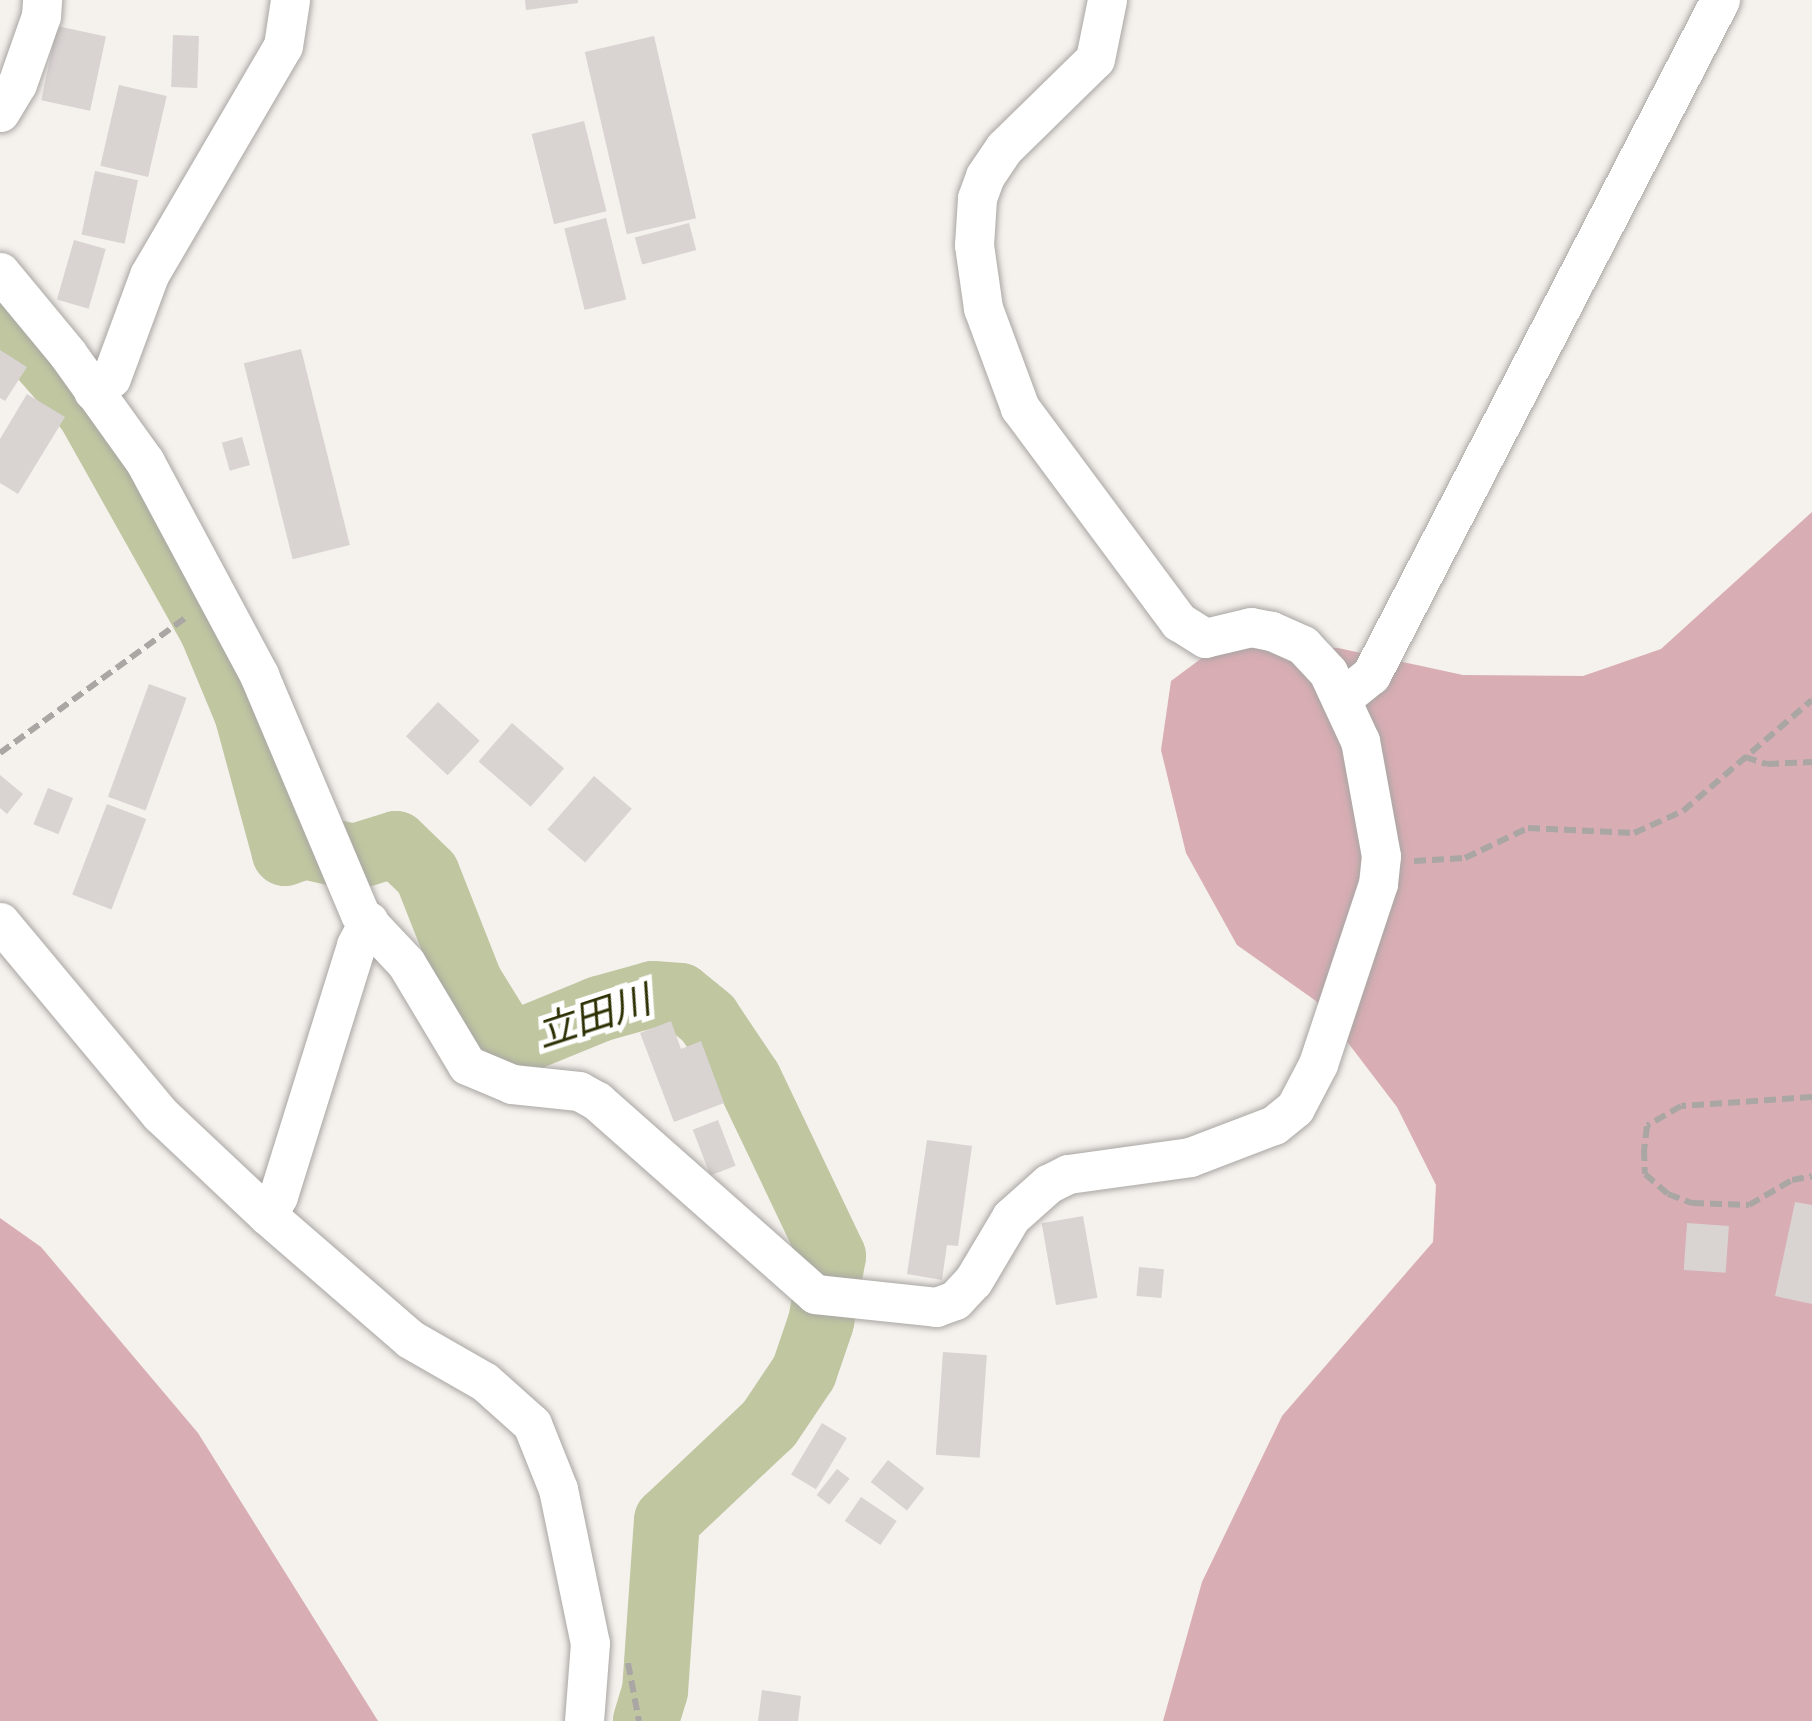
<!DOCTYPE html>
<meta charset="utf-8">
<style>
body{margin:0}
#map{position:relative;width:1812px;height:1721px;overflow:hidden;background:#f5f1ed;font-family:"Source Sans 3","Noto Sans JP",sans-serif}
div>[style]{position:absolute}
[style*='--x']{left:calc(var(--x)*1px);top:calc(var(--y)*1px);width:calc(var(--w)*1px);rotate:calc(var(--a)*1deg)}
.forest>*{inset:0;background:#d8adb4}
.river>*{height:66px;margin:-33px;padding:0 33px;transform-origin:33px;border-radius:33px;background:#bfc6a0}
.building>*{inset:0;background:#d9d3d2;transform-origin:0 0}
.path>*{height:6px;margin-top:-3px;transform-origin:0;background:repeating-linear-gradient(90deg,#a9a6a3 0 12px,transparent 0 18px)}
.roads{filter:drop-shadow(0 0 3px #a9a6a3) drop-shadow(0 0 3px #a9a6a3)}
.minor>*{height:39px;margin:-19.5px;padding:0 19.5px;transform-origin:19.5px;border-radius:19.5px;background:#fff}
span{translate:-50% -50%;white-space:nowrap;text-align:center;line-height:1.15;-webkit-text-stroke:10px #fff;paint-order:stroke}
.water-label{font-size:39px;color:#2c3002;font-style:italic}
</style>
<div id="map">
<div class="forest">
<i style="clip-path:polygon(1812px 512px,1812px 1721px,1163px 1721px,1202px 1582px,1282px 1416px,1433px 1242px,1436px 1185px,1397px 1107px,1316px 1001px,1237px 945px,1186px 853px,1161px 750px,1171px 681px,1218px 646px,1338px 648px,1463px 675px,1583px 676px,1661px 649px)"></i>
<i style="clip-path:polygon(0 1218px,41px 1247px,198px 1433px,378px 1721px,0 1721px)"></i>
</div>
<div class="river">
<i style="--x:0;--y:308;--w:135;--a:48.9"></i>
<i style="--x:89;--y:410;--w:251;--a:60.7"></i>
<i style="--x:212;--y:629;--w:91;--a:67.4"></i>
<i style="--x:247;--y:713;--w:145;--a:74.8"></i>
<i style="--x:285;--y:853;--w:20;--a:-20"></i>
<i style="--x:304;--y:846;--w:51;--a:12.4"></i>
<i style="--x:354;--y:857;--w:44;--a:-17.2"></i>
<i style="--x:396;--y:844;--w:43;--a:44.1"></i>
<i style="--x:427;--y:874;--w:117;--a:68.5"></i>
<i style="--x:470;--y:983;--w:74;--a:58.2"></i>
<i style="--x:509;--y:1046;--w:97;--a:-22.3"></i>
<i style="--x:599;--y:1009;--w:56;--a:-15.5"></i>
<i style="--x:653;--y:994;--w:27;--a:4"></i>
<i style="--x:680;--y:996;--w:36;--a:39"></i>
<i style="--x:708;--y:1019;--w:73;--a:56.1"></i>
<i style="--x:749;--y:1080;--w:195;--a:64.5"></i>
<i style="--x:833;--y:1256;--w:67;--a:100.3"></i>
<i style="--x:821;--y:1322;--w:53;--a:108.8"></i>
<i style="--x:804;--y:1372;--w:63;--a:123.9"></i>
<i style="--x:769;--y:1424;--w:140;--a:136.7"></i>
<i style="--x:667;--y:1520;--w:171;--a:94"></i>
<i style="--x:655;--y:1691;--w:31;--a:107"></i>
</div>
<div class="building">
<i style="clip-path:polygon(525px 0,578px 0,578px 3px,526px 10px)"></i>
<i style="left:57px;top:26px;width:50px;height:76px;rotate:12deg"></i>
<i style="left:173px;top:35px;width:26px;height:52px;rotate:2deg"></i>
<i style="left:654px;top:36px;width:187px;height:71px;rotate:77deg"></i>
<i style="left:119px;top:85px;width:49px;height:83px;rotate:13deg"></i>
<i style="left:584px;top:121px;width:93px;height:54px;rotate:76deg"></i>
<i style="left:95px;top:171px;width:44px;height:65px;rotate:12deg"></i>
<i style="left:606px;top:218px;width:84px;height:43px;rotate:76deg"></i>
<i style="left:689px;top:223px;width:28px;height:56px;rotate:75deg"></i>
<i style="left:74px;top:240px;width:33px;height:62px;rotate:16deg"></i>
<i style="left:301px;top:349px;width:202px;height:59px;rotate:76deg"></i>
<i style="clip-path:polygon(0 350px,27px 367px,5px 401px,0 398px)"></i>
<i style="clip-path:polygon(27px 394px,65px 417px,18px 494px,0 483px,0 439px)"></i>
<i style="left:242px;top:437px;width:29px;height:21px;rotate:74deg"></i>
<i style="left:149px;top:684px;width:40px;height:120px;rotate:20deg"></i>
<i style="left:438px;top:702px;width:57px;height:47px;rotate:43deg"></i>
<i style="left:512px;top:723px;width:69px;height:51px;rotate:41deg"></i>
<i style="clip-path:polygon(0 775px,23px 794px,7px 814px,0 808px)"></i>
<i style="left:594px;top:776px;width:50px;height:71px;rotate:41deg"></i>
<i style="left:48px;top:788px;width:27px;height:39px;rotate:22deg"></i>
<i style="left:107px;top:804px;width:42px;height:97px;rotate:21deg"></i>
<i style="clip-path:polygon(671px 1021px,681px 1049px,701px 1041px,724px 1103px,674px 1122px,640px 1033px)"></i>
<i style="left:718px;top:1120px;width:49px;height:27px;rotate:69deg"></i>
<i style="clip-path:polygon(927px 1140px,972px 1146px,958px 1246px,947px 1245px,942px 1280px,907px 1274px)"></i>
<i style="clip-path:polygon(1795px 1202px,1812px 1205px,1812px 1304px,1775px 1296px)"></i>
<i style="left:1083px;top:1216px;width:83px;height:42px;rotate:80deg"></i>
<i style="left:1687px;top:1223px;width:42px;height:47px;rotate:4deg"></i>
<i style="left:1139px;top:1267px;width:25px;height:29px;rotate:5deg"></i>
<i style="left:943px;top:1352px;width:44px;height:103px;rotate:4deg"></i>
<i style="left:822px;top:1423px;width:29px;height:60px;rotate:31deg"></i>
<i style="left:888px;top:1460px;width:46px;height:28px;rotate:38deg"></i>
<i style="left:837px;top:1469px;width:16px;height:33px;rotate:38deg"></i>
<i style="left:861px;top:1497px;width:43px;height:29px;rotate:34deg"></i>
<i style="clip-path:polygon(762px 1690px,801px 1696px,798px 1721px,758px 1721px)"></i>
</div>
<div class="path">
<i style="--x:0;--y:753;--w:234;--a:-36.1"></i>
<i style="--x:1745;--y:757;--w:23;--a:18"></i>
<i style="--x:1767;--y:764;--w:45;--a:-2.5"></i>
<i style="--x:1414;--y:861;--w:51;--a:-3.4"></i>
<i style="--x:1465;--y:858;--w:70;--a:-25.5"></i>
<i style="--x:1528;--y:828;--w:106;--a:2.7"></i>
<i style="--x:1634;--y:833;--w:54;--a:-24.2"></i>
<i style="--x:1683;--y:811;--w:170;--a:-40.7"></i>
<i style="--x:1812;--y:1097;--w:131;--a:176.1"></i>
<i style="--x:1681;--y:1106;--w:39;--a:150"></i>
<i style="--x:1647;--y:1126;--w:23;--a:97"></i>
<i style="--x:1644;--y:1149;--w:25;--a:88"></i>
<i style="--x:1645;--y:1174;--w:30;--a:41"></i>
<i style="--x:1668;--y:1194;--w:26;--a:21"></i>
<i style="--x:1692;--y:1203;--w:57;--a:2"></i>
<i style="--x:1749;--y:1205;--w:50;--a:-30.2"></i>
<i style="--x:1792;--y:1180;--w:20;--a:-11"></i>
<i style="--x:628;--y:1663;--w:59;--a:79.3"></i>
</div>
<div class="roads">
<div class="minor">
<i style="--x:0;--y:112;--w:33;--a:-59"></i>
<i style="--x:17;--y:84;--w:72;--a:-70.6"></i>
<i style="--x:41;--y:16;--w:16;--a:-86"></i>
<i style="--x:0;--y:272;--w:105;--a:50.4"></i>
<i style="--x:67;--y:353;--w:134;--a:54.4"></i>
<i style="--x:145;--y:462;--w:242;--a:61.8"></i>
<i style="--x:259;--y:675;--w:259;--a:67.1"></i>
<i style="--x:360;--y:914;--w:67;--a:46.8"></i>
<i style="--x:406;--y:963;--w:119;--a:59.1"></i>
<i style="--x:467;--y:1065;--w:49;--a:22.9"></i>
<i style="--x:512;--y:1084;--w:67;--a:6"></i>
<i style="--x:579;--y:1091;--w:21;--a:29"></i>
<i style="--x:597;--y:1101;--w:291;--a:41.5"></i>
<i style="--x:815;--y:1294;--w:122;--a:6.1"></i>
<i style="--x:936;--y:1307;--w:20;--a:-20"></i>
<i style="--x:955;--y:1300;--w:26;--a:-47"></i>
<i style="--x:973;--y:1281;--w:74;--a:-59.3"></i>
<i style="--x:1011;--y:1217;--w:50;--a:-41.7"></i>
<i style="--x:1048;--y:1184;--w:22;--a:-27"></i>
<i style="--x:1068;--y:1174;--w:123;--a:-7.9"></i>
<i style="--x:1190;--y:1157;--w:90;--a:-20.9"></i>
<i style="--x:1274;--y:1125;--w:27;--a:-39"></i>
<i style="--x:1295;--y:1108;--w:50;--a:-62.4"></i>
<i style="--x:1318;--y:1064;--w:190;--a:-71.6"></i>
<i style="--x:1378;--y:884;--w:28;--a:-84"></i>
<i style="--x:1381;--y:856;--w:117;--a:-100.3"></i>
<i style="--x:1360;--y:741;--w:76;--a:-114.9"></i>
<i style="--x:1328;--y:672;--w:37;--a:-133"></i>
<i style="--x:1303;--y:645;--w:35;--a:-156"></i>
<i style="--x:1271;--y:631;--w:20;--a:-169"></i>
<i style="--x:1251;--y:627;--w:47;--a:166.6"></i>
<i style="--x:1205;--y:638;--w:31;--a:-148"></i>
<i style="--x:1179;--y:622;--w:267;--a:-126.6"></i>
<i style="--x:1020;--y:408;--w:107;--a:-110.3"></i>
<i style="--x:983;--y:308;--w:64;--a:-98.1"></i>
<i style="--x:974;--y:245;--w:47;--a:-86.3"></i>
<i style="--x:977;--y:198;--w:23;--a:-70"></i>
<i style="--x:985;--y:176;--w:34;--a:-56"></i>
<i style="--x:1004;--y:148;--w:127;--a:-44.4"></i>
<i style="--x:1095;--y:59;--w:60;--a:-78.5"></i>
<i style="--x:93;--y:391;--w:22;--a:-36"></i>
<i style="--x:111;--y:378;--w:110;--a:-69.7"></i>
<i style="--x:149;--y:275;--w:265;--a:-59.7"></i>
<i style="--x:283;--y:46;--w:47;--a:-81.3"></i>
<i style="--x:1341;--y:699;--w:38;--a:-39"></i>
<i style="--x:1371;--y:675;--w:760;--a:-62.66"></i>
<i style="--x:0;--y:922;--w:250;--a:50.2"></i>
<i style="--x:160;--y:1114;--w:147;--a:43.3"></i>
<i style="--x:267;--y:1215;--w:189;--a:40.9"></i>
<i style="--x:410;--y:1339;--w:86;--a:29.8"></i>
<i style="--x:485;--y:1382;--w:63;--a:41.8"></i>
<i style="--x:532;--y:1424;--w:70;--a:68.2"></i>
<i style="--x:558;--y:1489;--w:157;--a:78.3"></i>
<i style="--x:590;--y:1643;--w:78;--a:94.4"></i>
<i style="--x:267;--y:1215;--w:22;--a:-60"></i>
<i style="--x:278;--y:1196;--w:263;--a:-72.7"></i>
<i style="--x:356;--y:945;--w:27;--a:-62"></i>
</div>
</div>
<div class="water-label">
<span style="left:594px;top:1018px;rotate:-18deg">立田川</span>
</div>
</div>
